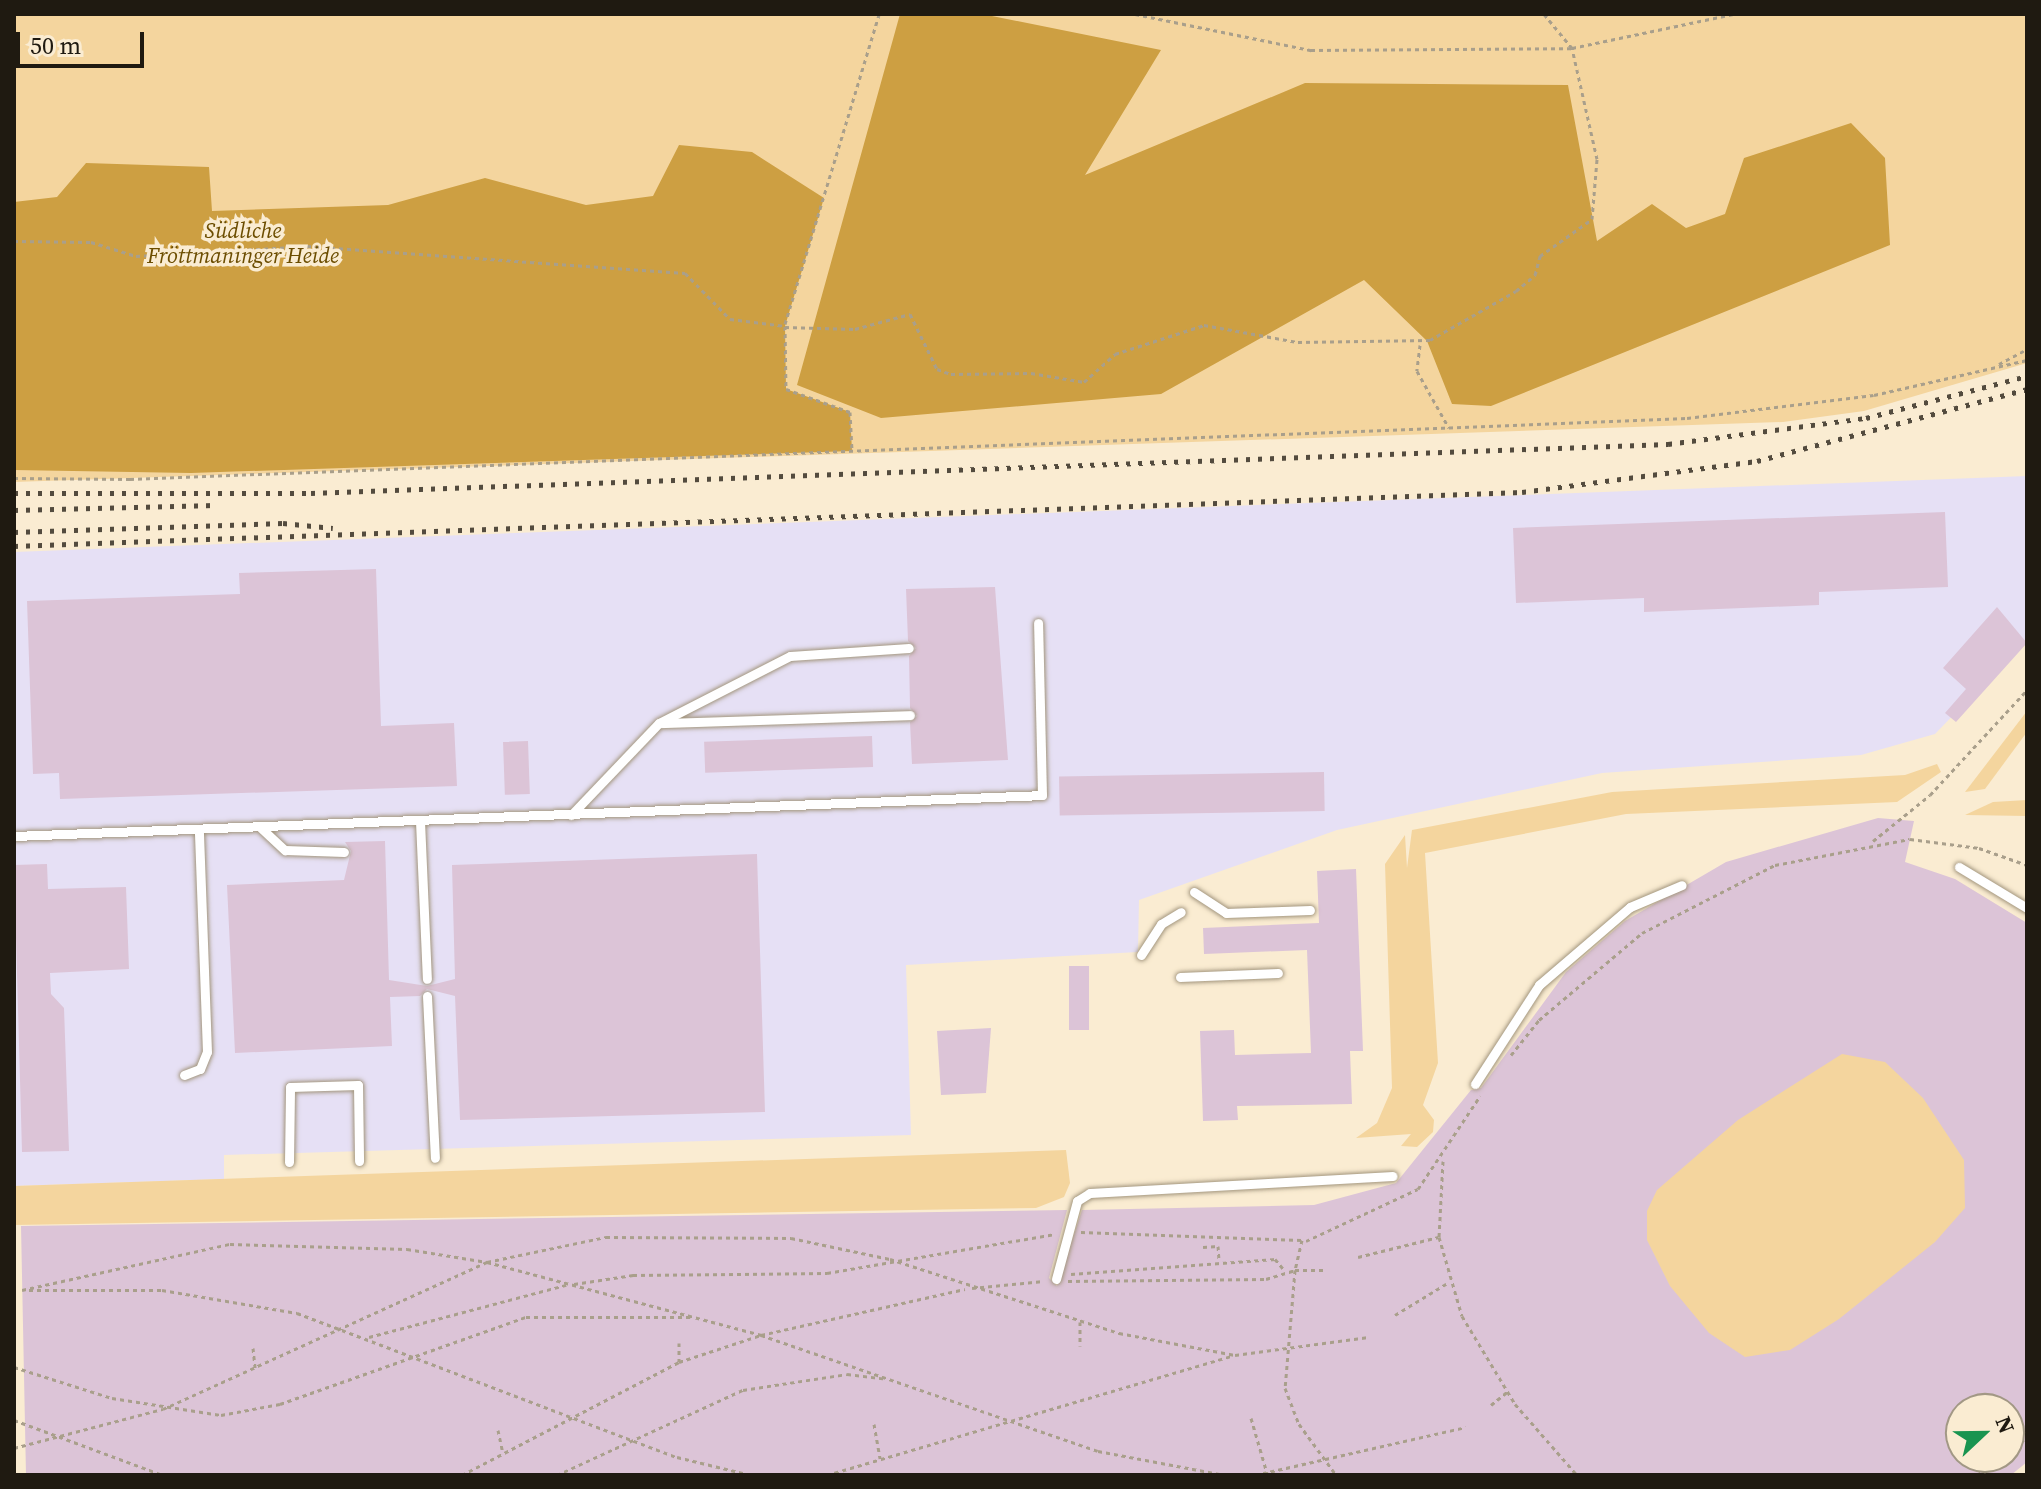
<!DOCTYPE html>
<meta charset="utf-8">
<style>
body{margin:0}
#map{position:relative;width:2041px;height:1489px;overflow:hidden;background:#faecd2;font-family:"Source Serif 4",serif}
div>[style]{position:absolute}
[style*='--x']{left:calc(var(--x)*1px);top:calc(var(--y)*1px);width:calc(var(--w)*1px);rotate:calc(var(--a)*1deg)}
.industrial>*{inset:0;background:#e6e0f5}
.green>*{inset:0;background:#f4d59e}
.forest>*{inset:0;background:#cd9f42}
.building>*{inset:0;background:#dcc4d7;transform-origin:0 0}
.path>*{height:3px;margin-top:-1.5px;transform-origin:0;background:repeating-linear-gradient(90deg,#a99f8b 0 4px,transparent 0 8px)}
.roads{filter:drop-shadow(0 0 2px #a3967e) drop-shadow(0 0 2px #a3967e)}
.service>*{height:9px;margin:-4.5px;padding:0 4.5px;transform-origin:4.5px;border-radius:4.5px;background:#fff}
.rail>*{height:5px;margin-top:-2.5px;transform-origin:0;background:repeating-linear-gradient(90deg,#534b3e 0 4px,transparent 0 12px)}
span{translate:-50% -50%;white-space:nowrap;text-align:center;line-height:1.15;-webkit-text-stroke:7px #faecd2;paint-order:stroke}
.park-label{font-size:22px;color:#6c4d00;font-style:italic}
.frame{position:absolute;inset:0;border:16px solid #1f1a11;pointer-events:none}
.north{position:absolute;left:1945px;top:1393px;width:80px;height:80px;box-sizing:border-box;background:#faecd2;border:2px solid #a29885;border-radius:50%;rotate:68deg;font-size:22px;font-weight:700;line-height:32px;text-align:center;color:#1f1a11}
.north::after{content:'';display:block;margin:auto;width:28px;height:36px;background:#199450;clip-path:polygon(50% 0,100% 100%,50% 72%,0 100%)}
.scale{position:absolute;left:16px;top:32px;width:128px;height:36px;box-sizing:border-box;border:4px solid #1f1a11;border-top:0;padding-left:10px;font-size:24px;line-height:28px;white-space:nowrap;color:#1f1a11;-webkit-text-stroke:6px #faecd2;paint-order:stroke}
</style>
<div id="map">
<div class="industrial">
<i style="clip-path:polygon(2027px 476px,2027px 639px,1935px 734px,1861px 755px,1602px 773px,1337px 830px,1139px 900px,1138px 952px,906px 965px,911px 1135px,224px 1155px,224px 1179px,14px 1186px,14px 552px)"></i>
</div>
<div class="green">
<i style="clip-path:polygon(14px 14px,2027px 14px,2027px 363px,1864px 411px,1783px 422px,14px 482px)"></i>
<i style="clip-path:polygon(2027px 711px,2027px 732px,1985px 789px,1965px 792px)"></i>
<i style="clip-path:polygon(1937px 764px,1941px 772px,1897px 802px,1626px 814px,1425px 853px,1438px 1063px,1423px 1105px,1434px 1120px,1433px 1132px,1417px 1147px,1401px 1146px,1411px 1134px,1356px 1138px,1377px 1123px,1392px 1088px,1385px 864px,1405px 835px,1407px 868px,1412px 830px,1612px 792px,1905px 775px)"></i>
<i style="clip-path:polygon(2027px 800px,2027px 816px,1965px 815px,1993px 802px)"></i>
<i style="clip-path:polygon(1913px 867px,2009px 1409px,1961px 1409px,1596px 1475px,1474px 1131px)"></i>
<i style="clip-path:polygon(1066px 1150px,1070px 1183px,1064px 1197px,1036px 1208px,14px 1225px,14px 1186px)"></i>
</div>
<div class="forest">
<i style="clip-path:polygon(900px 14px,982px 14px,1161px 50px,1085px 175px,1305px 83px,1568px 85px,1597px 241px,1652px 204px,1686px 228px,1725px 214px,1744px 158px,1851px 123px,1885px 158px,1890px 245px,1491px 406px,1452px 404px,1427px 341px,1364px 280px,1161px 394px,881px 418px,797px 385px)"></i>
<i style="clip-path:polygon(679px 145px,752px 152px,824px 198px,785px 326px,786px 389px,850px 412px,852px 451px,191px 473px,14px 470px,14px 202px,57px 197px,86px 163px,209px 167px,212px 211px,388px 205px,485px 178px,586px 205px,653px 196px)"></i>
</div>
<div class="building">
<i style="clip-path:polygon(1945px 512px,1948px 587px,1819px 592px,1819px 605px,1644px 612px,1644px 598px,1516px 603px,1513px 528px)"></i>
<i style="clip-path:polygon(376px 569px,381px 726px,454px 723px,457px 786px,60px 799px,59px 773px,33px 774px,27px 601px,240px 594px,239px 573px)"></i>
<i style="clip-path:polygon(995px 587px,1008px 760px,912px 764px,910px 722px,917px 716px,910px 708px,909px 656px,916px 648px,908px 641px,906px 589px)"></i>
<i style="clip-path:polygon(1997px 607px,2027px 643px,1956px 722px,1945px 713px,1966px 689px,1943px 668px)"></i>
<i style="left:872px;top:736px;width:31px;height:168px;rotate:88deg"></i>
<i style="left:528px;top:741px;width:53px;height:25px;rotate:88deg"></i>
<i style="left:1324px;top:772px;width:39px;height:265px;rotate:89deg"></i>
<i style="clip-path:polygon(evenodd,1878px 818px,1914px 821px,1905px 862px,1955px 879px,2027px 923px,2027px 1462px,2011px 1475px,26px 1475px,21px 1226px,1067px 1210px,1049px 1278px,1057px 1286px,1082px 1210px,1314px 1205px,1396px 1183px,1471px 1090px,1481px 1088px,1566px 972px,1625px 921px,1726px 862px,1878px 818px,1842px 1054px,1885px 1062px,1923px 1098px,1964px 1160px,1965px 1208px,1935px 1242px,1839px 1319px,1790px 1350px,1745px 1357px,1709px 1333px,1670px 1286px,1647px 1240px,1647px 1211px,1657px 1190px,1738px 1120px,1842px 1054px,1878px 818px,1961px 1409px,2009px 1409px,2009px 1457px,1961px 1457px,1961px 1409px)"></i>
<i style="clip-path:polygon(385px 841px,389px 980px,427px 986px,455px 979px,452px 865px,757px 854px,765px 1112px,460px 1120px,455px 996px,427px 989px,420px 996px,390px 997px,392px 1046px,235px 1053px,227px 885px,344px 880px,351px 851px,345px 842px)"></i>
<i style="clip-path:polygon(47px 864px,48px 889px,126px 887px,129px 969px,50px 973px,51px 994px,64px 1008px,69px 1151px,22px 1152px,14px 865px)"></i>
<i style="clip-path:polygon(1356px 869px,1363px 1051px,1350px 1051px,1352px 1104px,1237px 1106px,1238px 1120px,1203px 1121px,1200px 1031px,1234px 1030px,1235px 1055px,1311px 1053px,1307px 950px,1204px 954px,1203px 928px,1319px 923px,1317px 871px)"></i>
<i style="left:1069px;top:966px;width:20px;height:64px"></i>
<i style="clip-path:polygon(991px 1028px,986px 1093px,941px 1095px,937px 1031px)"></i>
</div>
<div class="path">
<i style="--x:1135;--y:14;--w:180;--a:11.6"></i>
<i style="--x:1311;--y:50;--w:261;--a:-0.4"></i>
<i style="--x:1572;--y:48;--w:165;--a:-11.9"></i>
<i style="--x:14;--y:241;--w:77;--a:0.7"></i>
<i style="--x:91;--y:242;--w:47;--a:17.3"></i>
<i style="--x:136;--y:256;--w:171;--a:-3.3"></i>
<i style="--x:307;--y:246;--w:379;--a:4.1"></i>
<i style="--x:685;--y:273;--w:64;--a:45.6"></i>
<i style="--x:730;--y:319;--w:55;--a:7.3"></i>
<i style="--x:785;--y:326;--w:63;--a:89.1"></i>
<i style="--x:786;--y:389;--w:68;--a:19.8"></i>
<i style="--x:850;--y:412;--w:39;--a:87"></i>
<i style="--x:785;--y:324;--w:324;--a:-73.1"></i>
<i style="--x:785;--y:327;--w:70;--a:1.6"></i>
<i style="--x:855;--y:329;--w:57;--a:-15.3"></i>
<i style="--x:910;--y:314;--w:61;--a:63.9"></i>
<i style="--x:937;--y:369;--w:15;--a:20"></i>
<i style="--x:951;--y:374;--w:80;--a:-0.7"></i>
<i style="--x:1031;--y:373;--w:54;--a:9.6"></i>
<i style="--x:1084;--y:382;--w:42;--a:-42.1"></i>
<i style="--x:1115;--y:354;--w:94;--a:-18"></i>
<i style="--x:1204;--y:325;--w:96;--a:10.3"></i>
<i style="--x:1298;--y:342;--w:132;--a:-0.9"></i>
<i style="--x:1430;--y:340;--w:99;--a:-29.7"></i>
<i style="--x:1516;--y:291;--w:25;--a:-40"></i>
<i style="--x:1535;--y:275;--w:20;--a:-75"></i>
<i style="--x:1540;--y:256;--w:64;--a:-35.4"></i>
<i style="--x:1592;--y:219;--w:60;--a:-85.2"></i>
<i style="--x:1597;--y:159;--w:114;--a:-102.7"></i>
<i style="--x:1572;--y:48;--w:44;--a:-129.5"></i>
<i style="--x:1420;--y:345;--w:26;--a:97"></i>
<i style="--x:1417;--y:371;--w:65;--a:60.7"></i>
<i style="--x:1999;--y:364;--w:32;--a:-28"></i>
<i style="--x:14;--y:478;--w:116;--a:0.5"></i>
<i style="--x:130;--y:479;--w:1558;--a:-2.24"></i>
<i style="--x:1687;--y:418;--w:188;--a:-7"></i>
<i style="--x:1874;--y:395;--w:157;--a:-12.9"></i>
<i style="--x:1873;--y:841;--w:73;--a:-38.9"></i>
<i style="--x:1930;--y:795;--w:143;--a:-47.3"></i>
<i style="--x:1511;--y:1055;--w:45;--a:-51.3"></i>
<i style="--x:1539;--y:1020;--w:135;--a:-40.2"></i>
<i style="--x:1642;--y:933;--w:149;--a:-27.1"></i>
<i style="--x:1775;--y:865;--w:137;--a:-10.9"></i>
<i style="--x:1910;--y:839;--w:70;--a:7.4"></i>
<i style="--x:1979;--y:848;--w:51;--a:19.5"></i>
<i style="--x:1443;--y:1161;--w:76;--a:93"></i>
<i style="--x:1439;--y:1237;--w:82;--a:73.8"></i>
<i style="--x:1462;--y:1316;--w:103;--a:58.9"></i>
<i style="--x:1515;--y:1404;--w:94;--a:48.9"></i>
<i style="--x:1081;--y:1232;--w:221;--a:2.1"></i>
<i style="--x:1302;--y:1240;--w:31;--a:103"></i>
<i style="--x:1295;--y:1270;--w:32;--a:0"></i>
<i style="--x:1306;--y:1241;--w:123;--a:-24.9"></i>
<i style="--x:1418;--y:1189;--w:112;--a:-56.3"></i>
<i style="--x:1203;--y:1247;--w:15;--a:-4"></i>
<i style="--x:1218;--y:1246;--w:15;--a:86"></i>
<i style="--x:1358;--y:1257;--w:83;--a:-13.9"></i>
<i style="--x:1071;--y:1274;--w:205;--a:-4.2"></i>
<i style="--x:1275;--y:1259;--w:16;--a:50"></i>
<i style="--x:1068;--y:1281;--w:198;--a:-0.6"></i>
<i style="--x:1266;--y:1279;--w:30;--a:-17"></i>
<i style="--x:1295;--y:1270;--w:118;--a:94.8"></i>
<i style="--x:1285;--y:1388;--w:39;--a:69"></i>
<i style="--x:1299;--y:1424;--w:63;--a:54"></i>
<i style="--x:574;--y:1284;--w:60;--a:-8.7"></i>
<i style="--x:633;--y:1275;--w:194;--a:-0.6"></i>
<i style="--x:827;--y:1273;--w:230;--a:-9.7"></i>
<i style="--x:972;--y:1288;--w:72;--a:-5.6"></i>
<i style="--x:22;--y:1290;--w:213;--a:-12.5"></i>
<i style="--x:230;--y:1244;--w:177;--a:1.6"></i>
<i style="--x:407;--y:1249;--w:81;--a:9.2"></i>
<i style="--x:487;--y:1262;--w:284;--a:14.9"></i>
<i style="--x:761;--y:1335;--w:356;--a:19"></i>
<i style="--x:1098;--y:1451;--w:129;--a:10.7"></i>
<i style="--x:29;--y:1290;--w:133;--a:0"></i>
<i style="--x:162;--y:1290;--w:137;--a:9.7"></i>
<i style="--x:297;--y:1313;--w:406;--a:20.8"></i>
<i style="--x:677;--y:1457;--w:76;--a:13.7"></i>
<i style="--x:1395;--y:1315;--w:60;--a:-31.3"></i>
<i style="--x:1080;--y:1322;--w:24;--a:90"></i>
<i style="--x:369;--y:1337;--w:204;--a:-14.8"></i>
<i style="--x:679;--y:1343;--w:19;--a:90"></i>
<i style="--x:253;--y:1348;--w:20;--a:84"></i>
<i style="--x:14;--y:1367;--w:103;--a:17.6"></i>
<i style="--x:112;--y:1398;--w:110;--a:8.9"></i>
<i style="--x:221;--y:1415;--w:60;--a:-10.6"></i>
<i style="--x:280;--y:1404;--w:261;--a:-19.5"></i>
<i style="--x:526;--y:1317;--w:164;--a:0"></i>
<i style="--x:1491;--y:1405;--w:21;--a:-39"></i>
<i style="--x:1251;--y:1418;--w:57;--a:73.8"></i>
<i style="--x:14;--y:1420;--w:159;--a:20.3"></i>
<i style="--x:874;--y:1424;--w:35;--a:80"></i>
<i style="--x:498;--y:1430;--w:24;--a:78"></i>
<i style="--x:14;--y:1448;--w:154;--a:-14.7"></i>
<i style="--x:163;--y:1409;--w:356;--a:-24.4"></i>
<i style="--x:487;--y:1262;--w:122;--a:-11.9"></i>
<i style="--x:606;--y:1237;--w:185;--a:0.3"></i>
<i style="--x:791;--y:1238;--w:101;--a:12"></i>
<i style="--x:890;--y:1259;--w:241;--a:17.9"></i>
<i style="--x:1119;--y:1333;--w:118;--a:10.7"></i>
<i style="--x:1235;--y:1355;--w:135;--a:-7.7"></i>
<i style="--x:2009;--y:1453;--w:24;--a:-42"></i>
<i style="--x:462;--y:1475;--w:245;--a:-27.5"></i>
<i style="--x:679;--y:1362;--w:86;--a:-18.2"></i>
<i style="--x:761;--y:1335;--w:209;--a:-12.7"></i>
<i style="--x:557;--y:1475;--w:205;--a:-24.6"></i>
<i style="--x:743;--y:1390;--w:105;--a:-8.7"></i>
<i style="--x:847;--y:1374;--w:38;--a:7"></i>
<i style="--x:827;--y:1475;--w:422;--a:-16.4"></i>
<i style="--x:1255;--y:1475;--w:216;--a:-12.8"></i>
<i style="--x:1977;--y:1475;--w:32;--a:-34"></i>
</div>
<div class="roads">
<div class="service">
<i style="--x:662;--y:723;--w:248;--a:-1.8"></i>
<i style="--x:571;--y:815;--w:127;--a:-46.3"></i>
<i style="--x:659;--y:723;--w:147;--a:-27.1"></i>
<i style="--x:790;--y:656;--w:119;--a:-3.8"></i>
<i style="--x:420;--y:821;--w:158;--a:87.5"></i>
<i style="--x:261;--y:828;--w:33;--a:43"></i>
<i style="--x:285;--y:850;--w:59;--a:1.9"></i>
<i style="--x:14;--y:836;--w:1029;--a:-2.28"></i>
<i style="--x:1042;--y:795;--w:172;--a:-91.3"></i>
<i style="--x:1959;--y:867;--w:79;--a:31.1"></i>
<i style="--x:1194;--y:892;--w:38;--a:33"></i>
<i style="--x:1226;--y:913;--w:84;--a:-2"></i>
<i style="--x:1141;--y:955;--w:37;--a:-57"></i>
<i style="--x:1161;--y:924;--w:23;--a:-31"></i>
<i style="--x:1180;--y:977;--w:98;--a:-2.3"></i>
<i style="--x:427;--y:996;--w:162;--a:87.2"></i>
<i style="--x:184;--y:1075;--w:17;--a:-21"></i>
<i style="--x:200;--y:1069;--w:18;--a:-68"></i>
<i style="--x:207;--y:1052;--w:222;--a:-92.1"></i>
<i style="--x:1475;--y:1084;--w:118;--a:-57.1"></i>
<i style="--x:1539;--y:985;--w:120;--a:-40.6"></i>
<i style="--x:1630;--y:907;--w:56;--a:-22.9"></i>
<i style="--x:289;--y:1162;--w:75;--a:-89.2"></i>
<i style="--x:290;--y:1087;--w:68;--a:-1.7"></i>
<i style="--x:358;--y:1085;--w:76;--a:89.2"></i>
<i style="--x:1056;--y:1279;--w:81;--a:-74.9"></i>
<i style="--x:1077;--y:1201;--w:15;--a:-32"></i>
<i style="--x:1090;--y:1193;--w:303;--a:-3.2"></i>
</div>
</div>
<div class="rail">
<i style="--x:14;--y:493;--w:297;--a:0"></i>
<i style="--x:311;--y:493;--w:1358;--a:-2.07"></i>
<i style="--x:1668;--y:444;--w:200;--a:-7.5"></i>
<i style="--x:1866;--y:418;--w:166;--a:-14.6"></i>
<i style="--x:14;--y:510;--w:202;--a:-1.4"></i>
<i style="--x:14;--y:532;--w:269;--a:-1.9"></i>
<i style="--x:283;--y:523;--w:50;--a:5.7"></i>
<i style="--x:14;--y:546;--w:1509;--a:-2.05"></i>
<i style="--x:1522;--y:492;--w:237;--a:-7.5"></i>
<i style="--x:1757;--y:461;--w:279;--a:-14.9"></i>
</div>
<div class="park-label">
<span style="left:243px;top:243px">Südliche<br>Fröttmaninger Heide</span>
</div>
<div class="frame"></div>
<div class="north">N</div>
<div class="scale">50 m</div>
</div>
